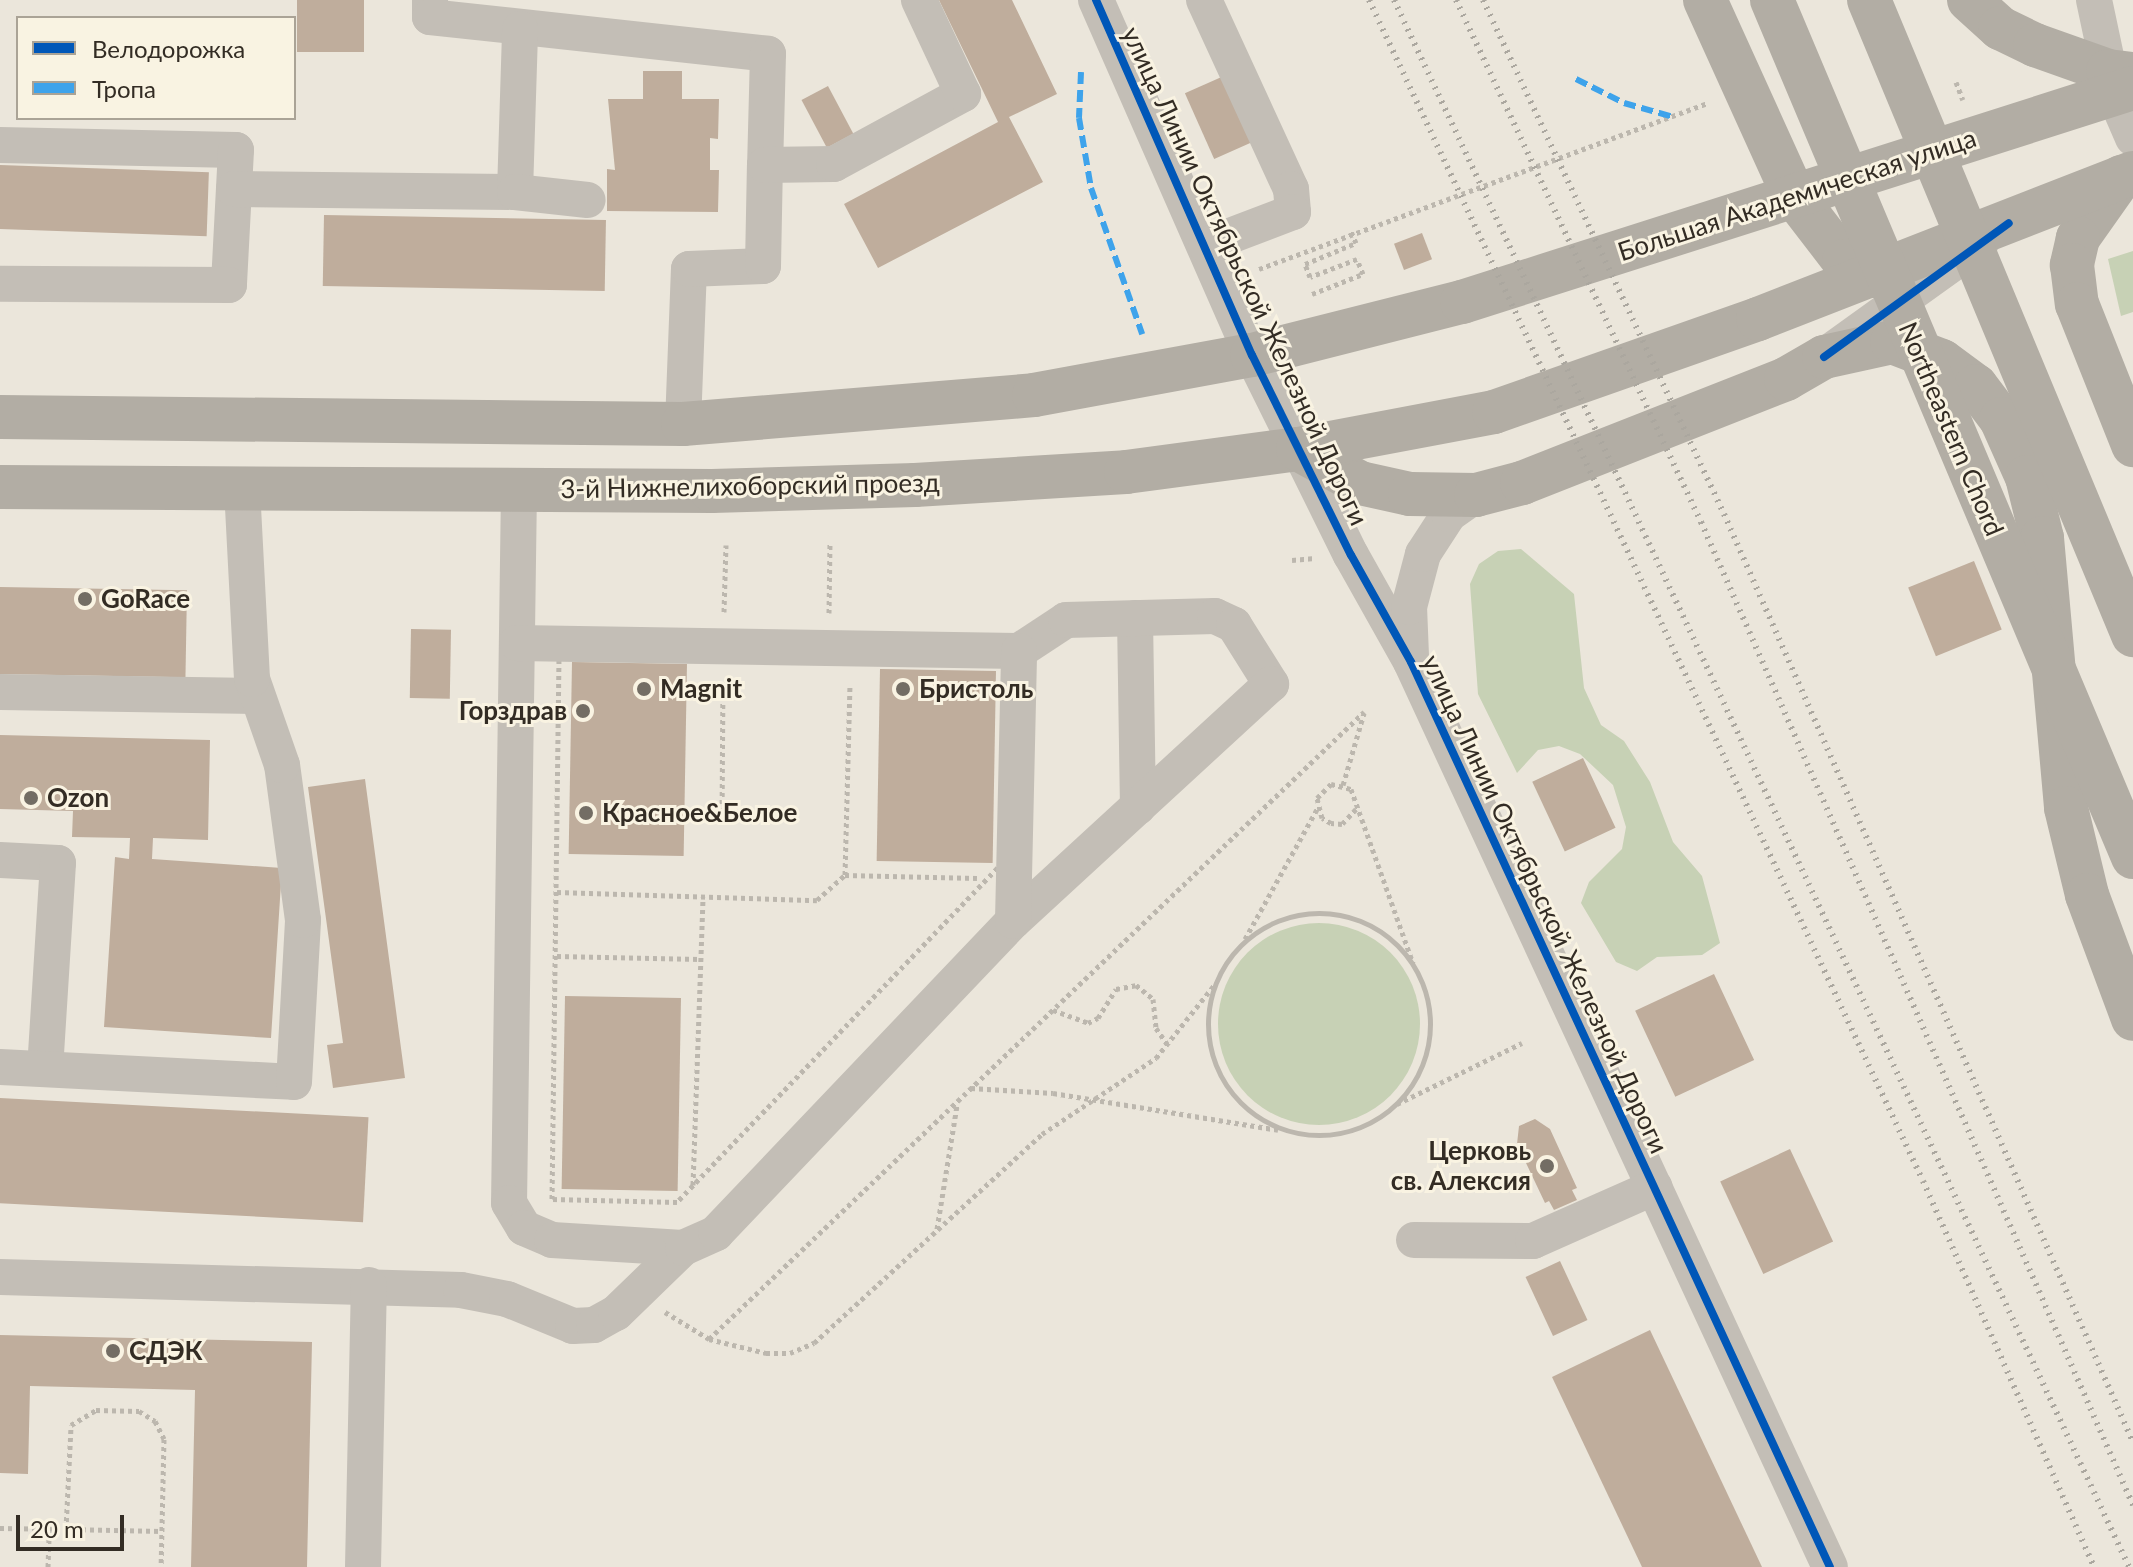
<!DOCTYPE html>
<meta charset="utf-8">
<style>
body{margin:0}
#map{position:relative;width:2133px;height:1567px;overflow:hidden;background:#ebe6db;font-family:Lato,sans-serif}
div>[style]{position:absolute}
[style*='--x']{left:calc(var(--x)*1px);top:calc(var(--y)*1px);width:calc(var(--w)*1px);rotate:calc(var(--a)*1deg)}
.green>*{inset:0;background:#c7d1b5}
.round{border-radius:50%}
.building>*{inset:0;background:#bfad9c;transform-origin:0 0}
.path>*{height:5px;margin-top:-2.5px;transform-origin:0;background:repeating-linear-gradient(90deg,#bcb7ae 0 4px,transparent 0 8px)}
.path>.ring{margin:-2.5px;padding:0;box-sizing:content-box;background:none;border:5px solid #bcb7ae;border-radius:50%}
.minor>*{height:36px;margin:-18px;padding:0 18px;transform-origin:18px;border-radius:18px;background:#c3beb6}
.major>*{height:44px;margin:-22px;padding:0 22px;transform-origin:22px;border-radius:22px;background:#b2ada4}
.rail>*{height:6px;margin-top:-3px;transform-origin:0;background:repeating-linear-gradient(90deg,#aba79f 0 2px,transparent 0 8px)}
.major-bridge>*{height:44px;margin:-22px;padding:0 22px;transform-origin:22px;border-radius:22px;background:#b2ada4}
.quiet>*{height:6px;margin-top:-3px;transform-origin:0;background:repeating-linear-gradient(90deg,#3ea3eb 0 12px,transparent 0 18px)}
.cycleway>*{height:8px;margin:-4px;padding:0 4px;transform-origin:4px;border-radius:4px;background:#0057b8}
.dots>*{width:22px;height:22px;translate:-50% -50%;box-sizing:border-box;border:4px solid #f9f3e2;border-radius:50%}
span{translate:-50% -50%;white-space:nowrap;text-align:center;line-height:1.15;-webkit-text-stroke:6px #f9f3e2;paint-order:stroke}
.street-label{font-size:26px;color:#332c24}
.poi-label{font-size:26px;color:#332c24;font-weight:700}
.left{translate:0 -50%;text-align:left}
.right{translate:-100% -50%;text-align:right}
.legend{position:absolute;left:16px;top:16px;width:280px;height:104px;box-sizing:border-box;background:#f9f3e2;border:2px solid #aaa396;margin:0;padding:10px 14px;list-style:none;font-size:24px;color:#332c24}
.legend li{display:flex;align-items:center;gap:16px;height:40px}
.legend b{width:40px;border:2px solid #aaa396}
.scale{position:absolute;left:16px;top:1515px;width:108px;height:36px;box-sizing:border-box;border:4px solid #332c24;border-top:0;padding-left:10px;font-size:24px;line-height:28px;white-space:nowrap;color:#332c24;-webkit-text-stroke:6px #f9f3e2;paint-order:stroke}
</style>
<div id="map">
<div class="green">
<i style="clip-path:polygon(2133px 251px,2133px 312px,2121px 316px,2108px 259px)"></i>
<i style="clip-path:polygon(1521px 549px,1574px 594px,1584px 688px,1601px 725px,1624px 741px,1650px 782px,1673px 842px,1702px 876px,1720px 943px,1702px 955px,1657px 957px,1637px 971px,1616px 962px,1581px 903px,1589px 882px,1622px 849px,1626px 827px,1613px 785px,1580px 754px,1559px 746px,1538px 750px,1517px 773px,1478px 694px,1470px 584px,1479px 564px,1498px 551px)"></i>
<i class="round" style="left:1218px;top:923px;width:202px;height:202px"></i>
</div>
<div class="building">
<i style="left:297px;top:0;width:67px;height:52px"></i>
<i style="clip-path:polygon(939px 0,1012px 0,1057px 94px,1009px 117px,1043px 182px,878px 268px,844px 204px,998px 122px)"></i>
<i style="clip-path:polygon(643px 71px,682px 71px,682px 99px,719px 99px,718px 139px,710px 138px,710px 170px,719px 170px,718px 212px,607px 211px,607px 169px,615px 170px,608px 99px,643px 99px)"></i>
<i style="left:1226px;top:75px;width:72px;height:45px;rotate:66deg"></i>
<i style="left:828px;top:86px;width:54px;height:30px;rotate:62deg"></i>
<i style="left:0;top:165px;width:209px;height:64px;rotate:2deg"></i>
<i style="left:324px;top:215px;width:282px;height:71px;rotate:1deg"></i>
<i style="left:1422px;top:233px;width:28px;height:30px;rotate:69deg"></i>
<i style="left:1974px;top:561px;width:74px;height:71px;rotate:68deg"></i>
<i style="left:0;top:587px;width:187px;height:87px;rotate:1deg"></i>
<i style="left:411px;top:629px;width:40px;height:69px;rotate:1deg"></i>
<i style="left:572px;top:662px;width:115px;height:192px;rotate:1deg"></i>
<i style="left:880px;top:669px;width:116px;height:192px;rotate:1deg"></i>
<i style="clip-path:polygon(0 735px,210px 740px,208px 840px,153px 838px,152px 859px,282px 868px,271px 1038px,104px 1027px,115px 857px,129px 859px,130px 838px,72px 837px,73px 811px,0 809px)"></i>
<i style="left:1583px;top:758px;width:77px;height:56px;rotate:65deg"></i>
<i style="clip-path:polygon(365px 779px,405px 1078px,333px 1088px,327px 1045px,343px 1043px,308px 787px)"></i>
<i style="left:1714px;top:974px;width:95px;height:87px;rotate:65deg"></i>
<i style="left:565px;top:996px;width:116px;height:193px;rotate:1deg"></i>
<i style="left:0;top:1098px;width:369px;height:105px;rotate:3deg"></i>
<i style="clip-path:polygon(1535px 1119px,1550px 1129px,1577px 1188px,1572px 1190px,1577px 1200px,1554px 1210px,1549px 1201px,1545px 1203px,1517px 1144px,1519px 1126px)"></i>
<i style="left:1790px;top:1149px;width:102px;height:77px;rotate:65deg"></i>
<i style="left:1560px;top:1261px;width:65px;height:38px;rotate:65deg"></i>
<i style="clip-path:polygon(1650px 1330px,1762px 1567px,1642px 1567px,1552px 1377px)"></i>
<i style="clip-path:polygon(0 1335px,312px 1342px,307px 1567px,191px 1567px,195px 1390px,30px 1386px,28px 1474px,0 1473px)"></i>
</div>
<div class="path">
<i style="--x:1956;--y:82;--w:19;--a:69"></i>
<i style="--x:1259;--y:269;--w:478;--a:-20.3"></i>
<i style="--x:1312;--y:294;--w:55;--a:-21.4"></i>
<i style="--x:1363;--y:274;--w:16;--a:-112"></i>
<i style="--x:1357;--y:259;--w:50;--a:159"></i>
<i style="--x:1310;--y:277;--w:14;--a:-111"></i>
<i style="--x:1305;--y:264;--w:55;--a:-22.4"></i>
<i style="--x:1356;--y:243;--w:13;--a:-113"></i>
<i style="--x:1292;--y:560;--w:23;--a:-5"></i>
<i style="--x:724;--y:612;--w:67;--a:-88.3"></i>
<i style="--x:829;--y:613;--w:71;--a:-89.2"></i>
<i style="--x:559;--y:657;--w:449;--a:1"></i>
<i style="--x:1008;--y:665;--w:197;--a:91.5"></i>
<i style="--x:1003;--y:862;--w:471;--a:133.8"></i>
<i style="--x:677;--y:1202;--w:125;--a:-178.6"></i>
<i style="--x:552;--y:1199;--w:542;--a:-89.26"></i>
<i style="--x:1343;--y:785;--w:75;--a:-73.7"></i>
<i style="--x:1356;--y:809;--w:21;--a:133"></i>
<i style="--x:1342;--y:824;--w:11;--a:-175"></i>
<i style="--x:1331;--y:823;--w:10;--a:-151"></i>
<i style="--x:1322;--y:818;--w:21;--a:-104"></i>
<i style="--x:1317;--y:798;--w:20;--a:-45"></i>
<i style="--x:1331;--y:784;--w:21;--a:14"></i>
<i style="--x:1351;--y:789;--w:185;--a:70.4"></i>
<i style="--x:722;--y:820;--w:138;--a:-89.6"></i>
<i style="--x:845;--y:875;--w:191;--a:-88.5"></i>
<i style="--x:557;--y:892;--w:260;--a:1.8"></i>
<i style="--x:817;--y:900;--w:38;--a:-42"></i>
<i style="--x:845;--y:875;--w:132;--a:1.3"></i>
<i class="ring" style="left:1208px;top:913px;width:217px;height:217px"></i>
<i style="--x:1245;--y:939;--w:149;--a:-61"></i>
<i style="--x:557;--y:956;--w:143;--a:1.2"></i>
<i style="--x:1053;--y:1010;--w:37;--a:20"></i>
<i style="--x:1088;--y:1023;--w:11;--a:-27"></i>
<i style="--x:1098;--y:1018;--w:34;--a:-58"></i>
<i style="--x:1116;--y:989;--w:20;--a:-11"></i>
<i style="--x:1136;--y:985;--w:22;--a:39"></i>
<i style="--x:1153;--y:999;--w:29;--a:84"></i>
<i style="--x:1156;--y:1028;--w:21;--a:55"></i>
<i style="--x:971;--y:1088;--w:82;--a:3.5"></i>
<i style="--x:1053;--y:1093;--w:228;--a:9.3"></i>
<i style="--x:1397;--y:1104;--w:139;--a:-26"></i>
<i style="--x:693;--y:1185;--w:288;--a:-88"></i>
<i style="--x:937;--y:1229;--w:126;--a:-80.8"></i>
<i style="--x:665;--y:1312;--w:52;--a:31.5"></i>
<i style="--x:709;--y:1339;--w:59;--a:13.8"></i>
<i style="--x:766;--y:1353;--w:24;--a:0"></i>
<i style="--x:790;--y:1353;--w:26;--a:-23"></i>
<i style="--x:814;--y:1343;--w:309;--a:-42.5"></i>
<i style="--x:1042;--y:1134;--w:137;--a:-33.7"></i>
<i style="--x:1156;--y:1058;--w:95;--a:-51.4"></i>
<i style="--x:709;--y:1339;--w:907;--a:-43.75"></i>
<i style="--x:0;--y:1528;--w:66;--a:0.9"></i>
<i style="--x:66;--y:1529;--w:104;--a:-87.2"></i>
<i style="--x:71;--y:1425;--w:29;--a:-31"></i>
<i style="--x:96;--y:1410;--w:43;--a:1.3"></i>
<i style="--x:139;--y:1411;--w:19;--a:32"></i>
<i style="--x:155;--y:1421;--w:20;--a:63"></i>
<i style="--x:164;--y:1439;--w:128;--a:91.3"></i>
<i style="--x:66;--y:1529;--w:96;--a:1.2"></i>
<i style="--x:48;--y:1567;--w:38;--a:-88"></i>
</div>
<div class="minor">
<i style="--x:430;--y:0;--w:17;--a:90"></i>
<i style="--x:430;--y:17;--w:340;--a:6.2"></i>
<i style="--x:768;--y:54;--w:111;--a:91.5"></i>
<i style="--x:1096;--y:0;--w:388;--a:66.3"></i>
<i style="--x:1252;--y:355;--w:223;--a:63.7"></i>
<i style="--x:1351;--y:555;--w:123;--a:60.7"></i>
<i style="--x:1411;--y:662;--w:997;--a:65.16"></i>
<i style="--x:1204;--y:0;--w:208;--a:65.3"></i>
<i style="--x:1291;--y:189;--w:23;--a:85"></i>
<i style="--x:1293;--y:212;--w:93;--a:159.2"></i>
<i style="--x:2094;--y:0;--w:96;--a:78"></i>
<i style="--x:2114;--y:94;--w:48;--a:66.6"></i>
<i style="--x:0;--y:145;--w:236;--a:1.2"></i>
<i style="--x:236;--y:150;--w:135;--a:93"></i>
<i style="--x:229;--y:285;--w:229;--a:-179.7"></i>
<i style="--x:234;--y:189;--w:281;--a:0.6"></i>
<i style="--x:515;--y:192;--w:163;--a:-88.2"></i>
<i style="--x:515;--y:192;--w:73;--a:6.3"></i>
<i style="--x:1828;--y:353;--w:188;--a:-35.7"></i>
<i style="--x:683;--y:424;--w:155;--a:-87.8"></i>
<i style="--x:689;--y:269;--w:74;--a:-2.3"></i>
<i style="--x:763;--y:266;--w:101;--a:-88.9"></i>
<i style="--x:765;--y:165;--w:69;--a:-0.8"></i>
<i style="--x:834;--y:164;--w:147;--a:-28.5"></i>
<i style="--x:963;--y:94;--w:104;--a:-115.1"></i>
<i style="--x:519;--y:489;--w:714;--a:90.8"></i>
<i style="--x:509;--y:1203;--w:29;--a:59"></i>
<i style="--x:524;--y:1228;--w:30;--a:23"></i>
<i style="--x:552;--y:1240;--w:131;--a:3.5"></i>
<i style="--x:1135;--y:618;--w:189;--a:89.1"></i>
<i style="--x:517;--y:643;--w:502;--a:0.91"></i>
<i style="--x:1019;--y:651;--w:56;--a:-33.4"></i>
<i style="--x:1066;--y:620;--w:149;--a:-1.5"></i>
<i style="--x:1215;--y:616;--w:21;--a:25"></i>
<i style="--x:1234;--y:625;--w:70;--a:57.9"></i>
<i style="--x:1271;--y:684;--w:350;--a:137.4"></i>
<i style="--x:1411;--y:656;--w:49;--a:-92.3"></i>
<i style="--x:1409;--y:607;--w:55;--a:-75.2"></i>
<i style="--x:1423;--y:554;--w:48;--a:-57"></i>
<i style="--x:1449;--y:514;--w:33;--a:-35"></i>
<i style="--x:0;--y:692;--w:257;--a:0.9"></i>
<i style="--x:0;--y:860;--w:58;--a:3"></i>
<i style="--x:58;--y:863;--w:206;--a:93.6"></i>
<i style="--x:0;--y:1067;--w:294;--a:2.9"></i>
<i style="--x:294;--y:1082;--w:162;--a:-86.8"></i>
<i style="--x:303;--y:920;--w:156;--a:-97.7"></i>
<i style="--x:282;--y:765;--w:91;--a:-109.2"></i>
<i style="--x:252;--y:679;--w:192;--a:-93"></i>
<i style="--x:1414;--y:1240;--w:119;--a:0.5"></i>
<i style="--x:1533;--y:1241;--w:133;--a:-23.9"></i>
<i style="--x:0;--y:1277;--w:461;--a:1.6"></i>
<i style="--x:461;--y:1290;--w:47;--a:11.1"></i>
<i style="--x:507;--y:1299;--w:71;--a:22.2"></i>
<i style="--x:573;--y:1326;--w:21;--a:-3"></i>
<i style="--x:594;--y:1325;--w:25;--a:-29"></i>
<i style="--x:616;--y:1313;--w:93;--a:-44.1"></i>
<i style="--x:683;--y:1248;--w:36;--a:-24"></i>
<i style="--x:716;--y:1233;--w:431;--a:-46.4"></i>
<i style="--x:1013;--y:921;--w:270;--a:-88.7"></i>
<i style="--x:363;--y:1567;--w:282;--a:-88.8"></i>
</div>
<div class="major">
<i style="--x:1705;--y:0;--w:215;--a:65.6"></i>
<i style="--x:1794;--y:196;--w:82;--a:52.4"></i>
<i style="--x:1844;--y:261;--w:32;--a:28"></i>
<i style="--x:1969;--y:0;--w:42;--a:42.1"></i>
<i style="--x:2000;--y:28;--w:39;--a:26"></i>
<i style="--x:2035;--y:45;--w:77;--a:19.6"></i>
<i style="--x:2108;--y:71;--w:25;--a:7"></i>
<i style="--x:2121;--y:177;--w:75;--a:125.2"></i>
<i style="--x:2078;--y:238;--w:28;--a:103"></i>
<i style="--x:2072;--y:265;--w:39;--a:83"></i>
<i style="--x:2077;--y:304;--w:152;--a:68.3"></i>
<i style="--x:0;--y:417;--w:683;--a:0.59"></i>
<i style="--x:683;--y:424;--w:352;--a:-4.7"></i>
<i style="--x:1034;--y:395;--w:222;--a:-10.4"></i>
<i style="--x:1252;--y:355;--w:217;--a:-14.2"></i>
<i style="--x:1462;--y:302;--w:704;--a:-17.69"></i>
<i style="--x:1298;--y:449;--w:71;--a:28.7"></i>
<i style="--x:1360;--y:483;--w:51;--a:12.4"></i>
<i style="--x:1410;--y:494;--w:66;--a:0.9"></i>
<i style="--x:1476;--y:495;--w:48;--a:-14.6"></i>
<i style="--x:1522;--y:483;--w:284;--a:-21.5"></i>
<i style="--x:1786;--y:379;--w:44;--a:-30.1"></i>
<i style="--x:1824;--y:357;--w:70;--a:-12.4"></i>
<i style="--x:1892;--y:342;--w:53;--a:20.8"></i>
<i style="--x:1942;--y:361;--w:42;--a:36.3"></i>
<i style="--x:1976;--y:386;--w:41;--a:52.9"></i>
<i style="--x:2001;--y:419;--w:64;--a:65.9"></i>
<i style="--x:2027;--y:477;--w:63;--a:76.2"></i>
<i style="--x:2042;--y:538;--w:271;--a:84.9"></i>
<i style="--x:2066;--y:808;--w:89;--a:76.4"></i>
<i style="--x:2087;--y:895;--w:132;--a:69.6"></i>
<i style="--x:0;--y:487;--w:712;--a:0.32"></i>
<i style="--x:712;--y:491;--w:203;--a:-1.7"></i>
<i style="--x:915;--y:485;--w:211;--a:-3.5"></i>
<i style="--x:1126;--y:472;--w:174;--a:-7.6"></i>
<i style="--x:1298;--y:449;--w:199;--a:-10.7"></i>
<i style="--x:1494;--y:412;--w:280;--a:-19.4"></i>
<i style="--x:1758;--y:319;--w:402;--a:-21.3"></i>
</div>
<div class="rail">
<i style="--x:1369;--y:0;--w:1304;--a:64.87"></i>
<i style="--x:1923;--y:1181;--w:422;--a:66.1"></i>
<i style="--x:1394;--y:0;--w:1731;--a:64.87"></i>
<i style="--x:1456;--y:0;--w:577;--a:64.86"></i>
<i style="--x:1701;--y:522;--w:1074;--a:66.28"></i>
<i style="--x:1483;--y:0;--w:568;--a:64.88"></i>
<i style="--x:1724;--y:514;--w:1014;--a:66.22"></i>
</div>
<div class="major-bridge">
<i style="--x:1772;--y:0;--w:930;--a:67.16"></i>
<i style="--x:1869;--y:0;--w:688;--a:67.42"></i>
</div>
<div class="quiet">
<i style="--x:1081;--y:72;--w:46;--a:92.5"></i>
<i style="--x:1079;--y:118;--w:71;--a:80.3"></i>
<i style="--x:1091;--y:188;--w:155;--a:70.7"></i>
<i style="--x:1576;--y:79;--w:54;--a:26.6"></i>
<i style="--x:1624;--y:103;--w:51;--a:15.9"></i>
</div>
<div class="cycleway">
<i style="--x:1096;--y:0;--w:388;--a:66.3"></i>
<i style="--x:1252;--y:355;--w:223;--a:63.7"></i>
<i style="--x:1351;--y:555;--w:123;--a:60.7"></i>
<i style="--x:1411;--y:662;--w:997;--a:65.16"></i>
<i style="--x:1824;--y:357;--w:228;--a:-35.9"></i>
</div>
<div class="dots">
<i style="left:85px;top:599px;background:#736d64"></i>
<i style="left:644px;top:689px;background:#736d64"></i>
<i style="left:903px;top:689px;background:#736d64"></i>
<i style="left:583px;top:711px;background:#736d64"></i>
<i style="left:31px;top:798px;background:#736d64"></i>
<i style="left:586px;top:813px;background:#736d64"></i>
<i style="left:1547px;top:1166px;background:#736d64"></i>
<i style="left:113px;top:1351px;background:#736d64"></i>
</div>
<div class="street-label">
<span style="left:1797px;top:195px;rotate:-18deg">Большая Академическая улица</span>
<span style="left:1245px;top:276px;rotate:65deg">улица Линии Октябрьской Железной Дороги</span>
<span style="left:1951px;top:429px;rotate:67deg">Northeastern Chord</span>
<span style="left:750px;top:486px;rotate:-1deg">3-й Нижнелихоборский проезд</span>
<span style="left:1545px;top:904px;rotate:65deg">улица Линии Октябрьской Железной Дороги</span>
</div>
<div class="poi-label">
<span class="left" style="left:101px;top:599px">GoRace</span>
<span class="left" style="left:660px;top:689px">Magnit</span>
<span class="left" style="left:919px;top:689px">Бристоль</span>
<span class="right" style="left:567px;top:711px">Горздрав</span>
<span class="left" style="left:47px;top:798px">Ozon</span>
<span class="left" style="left:602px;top:813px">Красное&amp;Белое</span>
<span class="right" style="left:1531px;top:1166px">Церковь<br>св. Алексия</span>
<span class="left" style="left:129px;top:1351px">СДЭК</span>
</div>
<ul class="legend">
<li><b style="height:10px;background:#0057b8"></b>Велодорожка</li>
<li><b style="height:10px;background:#3ea3eb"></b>Тропа</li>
</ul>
<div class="scale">20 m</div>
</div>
